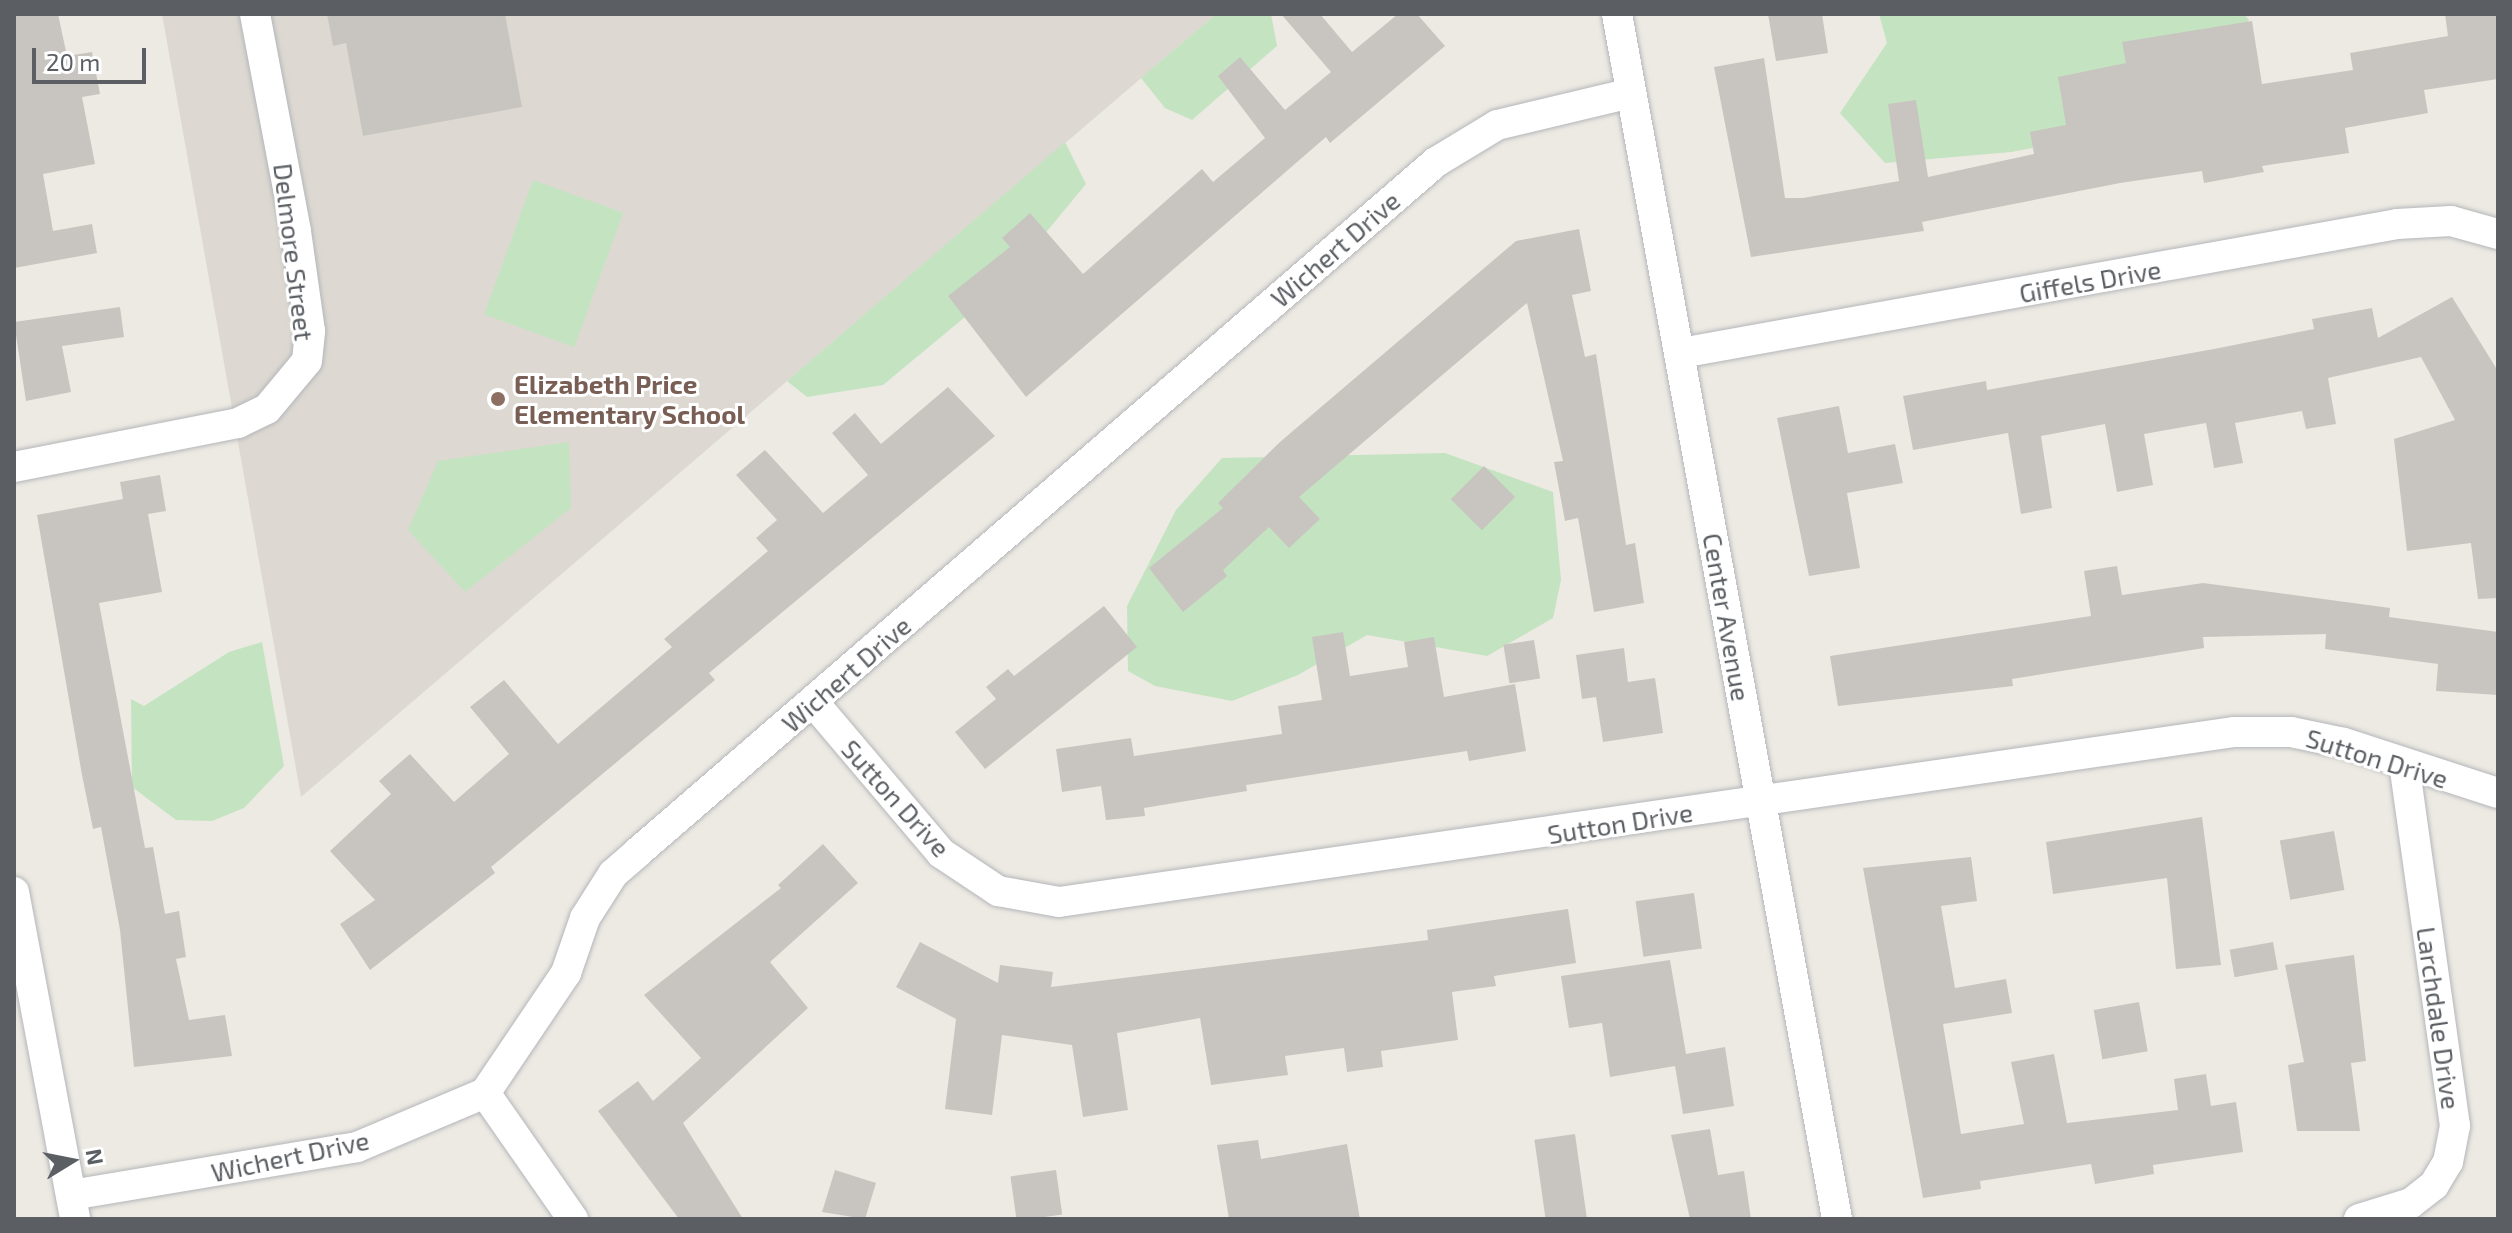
<!DOCTYPE html>
<style>
body{margin:0}
#map{position:relative;width:2512px;height:1233px;overflow:hidden;background:#edeae3;font-family:"Exo 2",sans-serif}
div>[style]{position:absolute}
[style*='--x']{left:calc(var(--x)*1px);top:calc(var(--y)*1px);width:calc(var(--w)*1px);rotate:calc(var(--a)*1deg)}
.education>*{inset:0;background:#ddd9d2}
.green>*{inset:0;background:#c4e3c1;transform-origin:0 0}
.building>*{inset:0;background:#c8c5c0;transform-origin:0 0}
.roads{filter:drop-shadow(0 0 2px #b4b6ba) drop-shadow(0 0 2px #b4b6ba)}
.street>*{height:30px;margin:-15px;padding:0 15px;transform-origin:15px;border-radius:15px;background:#fff}
.dots>*{width:22px;height:22px;translate:-50% -50%;box-sizing:border-box;border:4px solid #fff;border-radius:50%}
span{translate:-50% -50%;white-space:nowrap;text-align:center;line-height:1.15;-webkit-text-stroke:6px #fff;paint-order:stroke}
.street-label{font-size:26px;color:#5b5f63}
.education-label{font-size:26px;color:#785e54;font-weight:700}
.left{translate:0 -50%;text-align:left}
.frame{position:absolute;inset:0;border:16px solid #5b5f63;pointer-events:none}
.north{position:absolute;left:32px;top:1121px;width:80px;height:80px;-webkit-text-stroke:6px #fff;paint-order:stroke;rotate:80deg;font-size:22px;font-weight:700;line-height:32px;text-align:center;color:#5b5f63}
.north::after{content:'';display:block;margin:auto;width:28px;height:36px;background:#5b5f63;clip-path:polygon(50% 0,100% 100%,50% 72%,0 100%)}
.scale{position:absolute;left:32px;top:48px;width:114px;height:36px;box-sizing:border-box;border:4px solid #5b5f63;border-top:0;padding-left:10px;font-size:24px;line-height:28px;white-space:nowrap;color:#5b5f63;-webkit-text-stroke:6px #fff;paint-order:stroke}
</style>
<div id="map">
<div class="education">
<i style="clip-path:polygon(162px 14px,1216px 14px,301px 797px)"></i>
</div>
<div class="green">
<i style="clip-path:polygon(1216px 14px,1271px 14px,1277px 46px,1192px 120px,1165px 108px,1141px 78px)"></i>
<i style="clip-path:polygon(1879px 14px,2244px 14px,2249px 20px,2220px 72px,2159px 125px,2011px 152px,1885px 163px,1840px 113px,1887px 43px)"></i>
<i style="clip-path:polygon(1065px 142px,1086px 184px,1000px 288px,883px 385px,807px 397px,787px 381px)"></i>
<i style="left:533px;top:180px;width:96px;height:143px;rotate:20deg"></i>
<i style="clip-path:polygon(569px 442px,571px 508px,465px 592px,408px 530px,438px 461px)"></i>
<i style="clip-path:polygon(1445px 453px,1553px 492px,1561px 580px,1553px 618px,1487px 656px,1367px 635px,1298px 675px,1232px 701px,1155px 686px,1128px 671px,1127px 606px,1176px 510px,1222px 458px)"></i>
<i style="clip-path:polygon(262px 642px,284px 766px,244px 808px,212px 821px,176px 820px,132px 787px,131px 699px,144px 706px,229px 652px)"></i>
</div>
<div class="building">
<i style="clip-path:polygon(14px 14px,58px 14px,67px 56px,92px 52px,100px 94px,82px 97px,95px 164px,43px 174px,53px 231px,92px 224px,97px 253px,14px 268px)"></i>
<i style="clip-path:polygon(327px 14px,505px 14px,522px 107px,363px 136px,346px 43px,333px 46px)"></i>
<i style="clip-path:polygon(1281px 14px,1320px 14px,1352px 52px,1398px 14px,1417px 14px,1445px 46px,1330px 143px,1326px 137px,1026px 397px,948px 296px,1010px 247px,1002px 238px,1030px 213px,1083px 274px,1202px 169px,1213px 182px,1265px 138px,1218px 76px,1240px 57px,1285px 110px,1331px 72px)"></i>
<i style="clip-path:polygon(1768px 14px,1822px 14px,1828px 53px,1776px 61px)"></i>
<i style="clip-path:polygon(2445px 14px,2498px 14px,2498px 79px,2424px 90px,2428px 113px,2345px 128px,2349px 153px,2262px 166px,2264px 172px,2204px 183px,2202px 171px,2120px 183px,1922px 222px,1924px 231px,1751px 257px,1714px 67px,1764px 58px,1785px 198px,1803px 198px,1899px 181px,1888px 104px,1916px 100px,1928px 177px,2034px 154px,2030px 132px,2066px 125px,2058px 77px,2126px 63px,2122px 42px,2252px 21px,2262px 84px,2353px 70px,2350px 53px,2448px 36px)"></i>
<i style="clip-path:polygon(1579px 229px,1591px 291px,1572px 295px,1585px 357px,1596px 354px,1626px 545px,1635px 543px,1644px 603px,1594px 612px,1578px 518px,1565px 521px,1554px 462px,1563px 461px,1527px 303px,1299px 497px,1320px 519px,1289px 548px,1269px 527px,1223px 570px,1227px 576px,1183px 612px,1149px 568px,1223px 508px,1218px 503px,1280px 442px,1516px 241px)"></i>
<i style="clip-path:polygon(2452px 297px,2498px 371px,2498px 598px,2478px 599px,2471px 543px,2407px 551px,2394px 439px,2455px 420px,2421px 357px,2328px 378px,2336px 424px,2306px 429px,2302px 411px,2235px 423px,2243px 463px,2214px 468px,2206px 423px,2144px 434px,2153px 485px,2117px 492px,2105px 424px,2041px 436px,2052px 508px,2021px 514px,2008px 433px,1913px 450px,1903px 396px,1986px 381px,1987px 390px,2214px 349px,2314px 329px,2312px 319px,2372px 308px,2378px 338px)"></i>
<i style="clip-path:polygon(120px 307px,124px 337px,62px 346px,71px 392px,26px 401px,14px 322px)"></i>
<i style="clip-path:polygon(948px 387px,995px 436px,709px 673px,715px 680px,491px 867px,495px 873px,370px 970px,340px 924px,375px 900px,330px 851px,391px 794px,379px 781px,410px 754px,454px 802px,509px 754px,470px 707px,504px 680px,558px 744px,672px 647px,664px 639px,768px 551px,756px 538px,777px 520px,736px 475px,765px 450px,823px 513px,868px 475px,832px 433px,855px 413px,881px 444px)"></i>
<i style="clip-path:polygon(1839px 406px,1848px 453px,1895px 444px,1903px 483px,1847px 493px,1860px 568px,1809px 576px,1777px 418px)"></i>
<i style="left:1484px;top:466px;width:44px;height:47px;rotate:45deg"></i>
<i style="clip-path:polygon(160px 475px,166px 511px,148px 514px,162px 592px,99px 603px,145px 848px,153px 847px,165px 914px,179px 911px,186px 957px,176px 959px,189px 1020px,225px 1015px,232px 1056px,134px 1067px,120px 930px,101px 827px,93px 829px,82px 775px,37px 515px,123px 499px,120px 482px)"></i>
<i style="clip-path:polygon(2117px 566px,2122px 595px,2203px 583px,2390px 608px,2389px 617px,2498px 632px,2498px 695px,2436px 691px,2438px 664px,2325px 649px,2326px 634px,2203px 637px,2204px 648px,2012px 679px,2013px 686px,1838px 706px,1830px 656px,2091px 616px,2084px 571px)"></i>
<i style="clip-path:polygon(1104px 606px,1137px 647px,985px 769px,955px 732px,996px 699px,986px 687px,1008px 669px,1014px 676px)"></i>
<i style="clip-path:polygon(1343px 632px,1350px 676px,1408px 667px,1404px 642px,1434px 637px,1444px 697px,1515px 684px,1526px 751px,1469px 761px,1467px 751px,1246px 785px,1247px 791px,1144px 808px,1145px 816px,1106px 820px,1101px 786px,1062px 792px,1056px 749px,1131px 738px,1134px 756px,1282px 734px,1278px 706px,1322px 700px,1312px 637px)"></i>
<i style="left:1534px;top:640px;width:39px;height:31px;rotate:81deg"></i>
<i style="clip-path:polygon(1624px 648px,1628px 682px,1655px 678px,1663px 733px,1603px 742px,1596px 697px,1582px 699px,1576px 655px)"></i>
<i style="clip-path:polygon(2202px 817px,2221px 965px,2176px 969px,2167px 878px,2053px 894px,2046px 842px)"></i>
<i style="left:2334px;top:831px;width:60px;height:55px;rotate:80deg"></i>
<i style="clip-path:polygon(823px 844px,858px 883px,770px 962px,808px 1008px,683px 1123px,743px 1219px,679px 1219px,598px 1111px,638px 1081px,653px 1101px,701px 1058px,644px 995px,781px 888px,778px 885px)"></i>
<i style="clip-path:polygon(1971px 857px,1977px 901px,1941px 906px,1955px 988px,2006px 979px,2012px 1013px,1943px 1024px,1961px 1134px,2024px 1124px,2011px 1062px,2054px 1054px,2067px 1123px,2178px 1110px,2174px 1079px,2206px 1074px,2211px 1106px,2236px 1102px,2243px 1152px,2153px 1165px,2154px 1174px,2095px 1184px,2091px 1164px,1980px 1181px,1981px 1189px,1923px 1198px,1863px 868px)"></i>
<i style="left:1694px;top:893px;width:56px;height:59px;rotate:82deg"></i>
<i style="clip-path:polygon(1568px 909px,1576px 963px,1494px 976px,1496px 986px,1452px 992px,1458px 1040px,1381px 1051px,1383px 1067px,1347px 1072px,1344px 1048px,1285px 1056px,1288px 1075px,1211px 1085px,1200px 1018px,1117px 1033px,1128px 1110px,1083px 1117px,1072px 1045px,1002px 1035px,992px 1115px,945px 1109px,956px 1019px,896px 987px,920px 942px,998px 983px,1000px 965px,1053px 972px,1051px 987px,1428px 940px,1427px 930px)"></i>
<i style="left:2273px;top:942px;width:28px;height:44px;rotate:80deg"></i>
<i style="clip-path:polygon(2354px 955px,2366px 1061px,2351px 1063px,2360px 1131px,2297px 1131px,2288px 1065px,2304px 1062px,2285px 965px)"></i>
<i style="clip-path:polygon(1670px 960px,1686px 1054px,1725px 1047px,1734px 1106px,1683px 1114px,1675px 1066px,1610px 1077px,1602px 1023px,1569px 1028px,1561px 976px)"></i>
<i style="left:2139px;top:1002px;width:50px;height:46px;rotate:80deg"></i>
<i style="clip-path:polygon(1710px 1129px,1718px 1175px,1744px 1171px,1751px 1219px,1690px 1219px,1671px 1135px)"></i>
<i style="left:1575px;top:1134px;width:86px;height:41px;rotate:82deg"></i>
<i style="clip-path:polygon(1258px 1140px,1261px 1159px,1347px 1144px,1360px 1219px,1229px 1219px,1217px 1145px)"></i>
<i style="clip-path:polygon(835px 1170px,876px 1183px,865px 1219px,822px 1212px)"></i>
<i style="left:1056px;top:1170px;width:45px;height:46px;rotate:82deg"></i>
</div>
<div class="roads">
<div class="street">
<i style="--x:1617;--y:14;--w:1225;--a:79.65"></i>
<i style="--x:1681;--y:353;--w:728;--a:-10.21"></i>
<i style="--x:2397;--y:224;--w:54;--a:-3.2"></i>
<i style="--x:2451;--y:221;--w:49;--a:15.5"></i>
<i style="--x:14;--y:467;--w:228;--a:-11.1"></i>
<i style="--x:238;--y:423;--w:32;--a:-26"></i>
<i style="--x:267;--y:409;--w:62;--a:-50.2"></i>
<i style="--x:307;--y:361;--w:30;--a:-84"></i>
<i style="--x:310;--y:331;--w:101;--a:-98"></i>
<i style="--x:296;--y:231;--w:221;--a:-100.7"></i>
<i style="--x:814;--y:703;--w:197;--a:49.7"></i>
<i style="--x:941;--y:853;--w:69;--a:33.7"></i>
<i style="--x:998;--y:891;--w:62;--a:10.2"></i>
<i style="--x:1059;--y:902;--w:1188;--a:-8.23"></i>
<i style="--x:2235;--y:732;--w:56;--a:0"></i>
<i style="--x:2291;--y:732;--w:54;--a:11.7"></i>
<i style="--x:2344;--y:743;--w:162;--a:18"></i>
<i style="--x:14;--y:892;--w:333;--a:79.4"></i>
<i style="--x:485;--y:1093;--w:154;--a:55.1"></i>
<i style="--x:71;--y:1195;--w:290;--a:-9.5"></i>
<i style="--x:357;--y:1147;--w:139;--a:-22.9"></i>
<i style="--x:485;--y:1093;--w:145;--a:-56"></i>
<i style="--x:566;--y:973;--w:58;--a:-70.9"></i>
<i style="--x:585;--y:918;--w:52;--a:-57.5"></i>
<i style="--x:613;--y:874;--w:33;--a:-41"></i>
<i style="--x:638;--y:852;--w:1055;--a:-40.85"></i>
<i style="--x:1436;--y:162;--w:71;--a:-31.2"></i>
<i style="--x:1497;--y:125;--w:138;--a:-13.4"></i>
<i style="--x:2359;--y:1219;--w:54;--a:-17.1"></i>
<i style="--x:2411;--y:1203;--w:29;--a:-38"></i>
<i style="--x:2434;--y:1185;--w:27;--a:-59"></i>
<i style="--x:2448;--y:1162;--w:37;--a:-79"></i>
<i style="--x:2455;--y:1126;--w:366;--a:-98"></i>
</div>
</div>
<div class="dots">
<i style="left:498px;top:399px;background:#8d6e63"></i>
</div>
<div class="street-label">
<span style="left:1335px;top:249px;rotate:-41deg">Wichert Drive</span>
<span style="left:294px;top:252px;rotate:83deg">Delmore Street</span>
<span style="left:2090px;top:281px;rotate:-10deg">Giffels Drive</span>
<span style="left:1727px;top:617px;rotate:80deg">Center Avenue</span>
<span style="left:846px;top:674px;rotate:-41deg">Wichert Drive</span>
<span style="left:2377px;top:758px;rotate:17deg">Sutton Drive</span>
<span style="left:896px;top:798px;rotate:48deg">Sutton Drive</span>
<span style="left:1620px;top:823px;rotate:-9deg">Sutton Drive</span>
<span style="left:2439px;top:1018px;rotate:82deg">Larchdale Drive</span>
<span style="left:290px;top:1156px;rotate:-12deg">Wichert Drive</span>
</div>
<div class="education-label">
<span class="left" style="left:514px;top:399px">Elizabeth Price<br>Elementary School</span>
</div>
<div class="frame"></div>
<div class="north">N</div>
<div class="scale">20 m</div>
</div>
